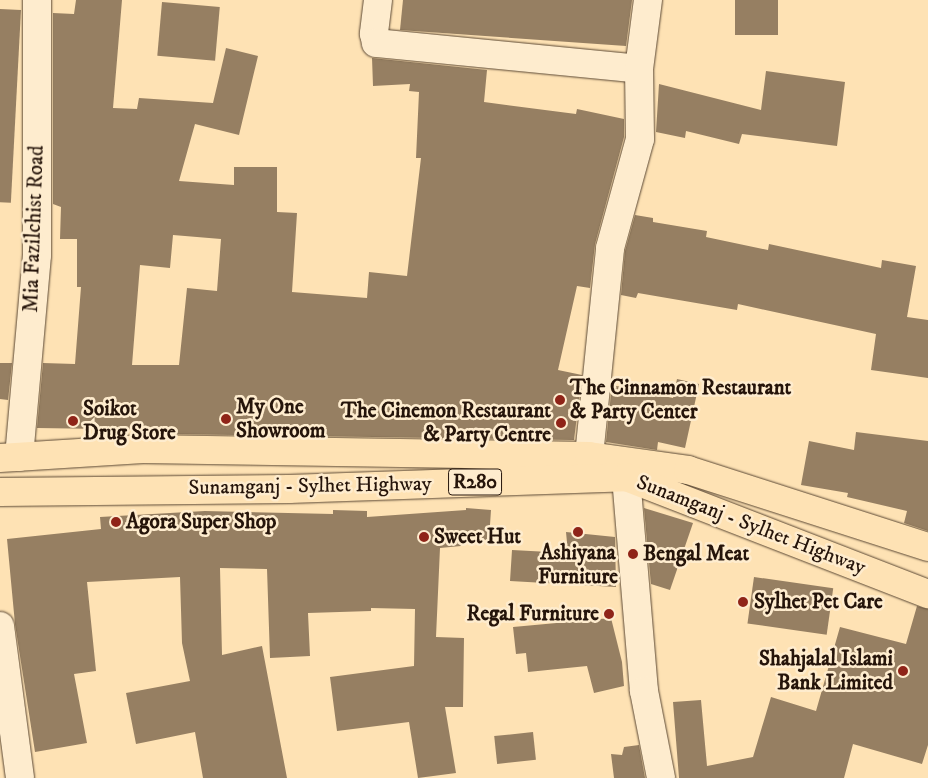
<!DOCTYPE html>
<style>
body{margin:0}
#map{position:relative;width:928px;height:778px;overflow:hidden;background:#fee2b4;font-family:"IM FELL DW Pica",serif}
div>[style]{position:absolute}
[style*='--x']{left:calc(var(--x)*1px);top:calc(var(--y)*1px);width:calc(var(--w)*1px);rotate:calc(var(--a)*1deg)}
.building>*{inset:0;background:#967f62;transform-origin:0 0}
.roads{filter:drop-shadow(0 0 1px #5b4834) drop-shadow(0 0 1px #5b4834)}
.minor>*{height:28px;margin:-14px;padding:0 14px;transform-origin:14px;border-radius:14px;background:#feecce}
.major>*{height:28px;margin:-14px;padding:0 14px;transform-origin:14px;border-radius:14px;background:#fee2b4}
.dots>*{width:14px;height:14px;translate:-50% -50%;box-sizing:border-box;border:2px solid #feecce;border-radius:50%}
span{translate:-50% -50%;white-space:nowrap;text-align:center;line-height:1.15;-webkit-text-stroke:5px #feecce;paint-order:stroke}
.shield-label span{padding:1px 4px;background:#feecce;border:1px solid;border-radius:4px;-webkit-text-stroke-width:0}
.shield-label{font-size:20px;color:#25140a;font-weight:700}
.street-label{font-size:21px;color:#25140a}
.poi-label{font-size:21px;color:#25140a;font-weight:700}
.left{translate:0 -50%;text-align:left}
.right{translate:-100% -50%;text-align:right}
</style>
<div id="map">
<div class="building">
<i style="clip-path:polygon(evenodd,76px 0,122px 0,113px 108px,137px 109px,139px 98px,213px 103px,226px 48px,258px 56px,239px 135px,195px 124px,179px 181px,234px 185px,234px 167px,277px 167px,277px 212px,297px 213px,292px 292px,367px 298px,369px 272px,407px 276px,421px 158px,416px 158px,419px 92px,409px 91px,410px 84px,373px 86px,372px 58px,487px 70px,484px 102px,576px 114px,577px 109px,624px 119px,624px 137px,595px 244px,590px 288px,577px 286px,558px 370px,582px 375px,574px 440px,171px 434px,171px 430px,37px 428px,43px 363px,75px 364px,81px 287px,77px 287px,77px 239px,60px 239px,61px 207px,53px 204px,53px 13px,74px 14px,76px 0,173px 235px,221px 239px,217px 291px,187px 288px,179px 365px,132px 365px,140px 265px,170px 268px,173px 235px)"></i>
<i style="clip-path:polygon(403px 0,632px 0,626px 46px,400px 30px)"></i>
<i style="left:735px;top:0;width:43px;height:35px"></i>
<i style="left:162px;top:2px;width:58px;height:54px;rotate:5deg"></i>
<i style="left:0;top:9px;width:21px;height:193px;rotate:3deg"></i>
<i style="clip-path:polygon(766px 71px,845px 82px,837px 146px,742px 134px,739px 144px,686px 131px,685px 138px,656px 132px,659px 84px,761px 110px)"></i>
<i style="clip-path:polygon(635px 215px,653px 218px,653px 222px,707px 231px,706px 237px,768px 250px,769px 244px,881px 268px,882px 260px,916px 266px,907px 317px,928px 320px,928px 378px,871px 370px,876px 334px,738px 304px,737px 310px,638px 293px,636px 298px,621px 295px,625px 251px)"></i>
<i style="clip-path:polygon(0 363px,12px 363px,8px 400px,0 399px)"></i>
<i style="clip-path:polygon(677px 379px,699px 384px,685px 448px,658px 442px,657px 450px,606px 442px,612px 385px,673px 398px)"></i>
<i style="clip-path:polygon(856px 432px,928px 441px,928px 531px,904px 523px,907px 511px,847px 497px,848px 493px,801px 485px,809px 441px,854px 450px)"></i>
<i style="clip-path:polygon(466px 508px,491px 510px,489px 540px,460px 539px,461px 546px,440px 548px,436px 637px,464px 638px,463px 707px,445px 707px,456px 773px,418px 778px,409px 722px,337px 731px,330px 677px,414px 666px,415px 609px,371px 608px,371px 611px,308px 613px,310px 656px,270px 658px,267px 569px,220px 568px,222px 655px,262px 646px,287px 778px,203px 778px,195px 732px,136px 744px,126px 693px,190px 681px,182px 643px,180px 577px,87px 582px,96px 671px,74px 674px,87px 743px,35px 752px,15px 624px,7px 539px,101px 529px,100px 517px,205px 511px,333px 514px,333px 510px,367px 511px,367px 517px,466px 510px)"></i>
<i style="clip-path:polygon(644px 508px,693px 523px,670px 590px,651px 584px)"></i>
<i style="clip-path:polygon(566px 532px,615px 537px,616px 587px,510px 581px,512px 550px,568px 553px)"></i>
<i style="left:754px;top:577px;width:80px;height:47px;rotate:8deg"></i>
<i style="clip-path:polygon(917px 606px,928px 609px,928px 745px,922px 764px,853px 744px,844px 778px,679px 778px,673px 702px,701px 700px,707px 766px,753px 757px,771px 697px,816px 711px,840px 627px,906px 644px)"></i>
<i style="clip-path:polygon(611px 618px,622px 662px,624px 686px,594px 693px,587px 666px,528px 672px,526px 653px,516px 654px,513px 627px)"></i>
<i style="left:533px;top:732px;width:28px;height:39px;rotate:84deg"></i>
<i style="clip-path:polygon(639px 745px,645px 778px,614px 778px,611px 754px,622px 755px,624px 747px)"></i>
</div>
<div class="roads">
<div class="minor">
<i style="--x:378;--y:0;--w:34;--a:97"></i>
<i style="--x:374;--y:34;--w:9;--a:77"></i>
<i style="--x:376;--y:43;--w:264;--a:5.6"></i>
<i style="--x:589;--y:456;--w:209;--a:-84.2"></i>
<i style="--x:610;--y:248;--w:113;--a:-74.6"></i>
<i style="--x:640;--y:139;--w:70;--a:-90.8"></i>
<i style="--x:639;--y:69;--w:70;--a:-82.6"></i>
<i style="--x:19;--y:457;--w:203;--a:-84.9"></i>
<i style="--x:37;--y:255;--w:255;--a:-90"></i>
<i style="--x:626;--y:477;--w:215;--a:85.2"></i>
<i style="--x:644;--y:691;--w:89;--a:78.9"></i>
<i style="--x:0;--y:626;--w:153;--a:82.5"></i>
</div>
<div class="major">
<i style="--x:0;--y:458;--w:143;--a:-3.6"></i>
<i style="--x:143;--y:449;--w:446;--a:0.9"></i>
<i style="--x:589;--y:456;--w:100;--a:8"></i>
<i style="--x:688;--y:470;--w:252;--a:17.8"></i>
<i style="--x:0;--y:492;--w:289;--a:-0.6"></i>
<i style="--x:289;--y:489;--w:337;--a:-2"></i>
<i style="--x:626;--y:477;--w:324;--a:21.2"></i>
</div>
</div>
<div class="dots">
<i style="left:560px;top:400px;background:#8f2418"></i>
<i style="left:226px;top:419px;background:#8f2418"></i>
<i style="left:73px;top:421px;background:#8f2418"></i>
<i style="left:561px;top:423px;background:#8f2418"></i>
<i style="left:116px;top:522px;background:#8f2418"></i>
<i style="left:578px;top:532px;background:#8f2418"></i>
<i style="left:424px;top:537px;background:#8f2418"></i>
<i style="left:633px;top:554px;background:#8f2418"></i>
<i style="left:743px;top:602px;background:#8f2418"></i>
<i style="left:609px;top:614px;background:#8f2418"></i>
<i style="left:903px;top:671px;background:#8f2418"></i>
</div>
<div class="shield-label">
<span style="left:475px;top:482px">R280</span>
</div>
<div class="street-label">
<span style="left:34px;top:229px;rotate:-88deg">Mia Fazilchist Road</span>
<span style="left:310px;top:486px;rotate:-1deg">Sunamganj - Sylhet Highway</span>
<span style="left:751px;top:525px;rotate:21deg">Sunamganj - Sylhet Highway</span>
</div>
<div class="poi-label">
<span class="left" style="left:570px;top:400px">The Cinnamon Restaurant<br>&amp; Party Center</span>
<span class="left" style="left:236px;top:419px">My One<br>Showroom</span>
<span class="left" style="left:83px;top:421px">Soikot<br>Drug Store</span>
<span class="right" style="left:551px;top:423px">The Cinemon Restaurant<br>&amp; Party Centre</span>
<span class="left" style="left:126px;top:522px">Agora Super Shop</span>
<span class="left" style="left:434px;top:537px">Sweet Hut</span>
<span style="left:578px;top:565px">Ashiyana<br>Furniture</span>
<span class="left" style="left:643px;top:554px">Bengal Meat</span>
<span class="left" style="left:754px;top:602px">Sylhet Pet Care</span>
<span class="right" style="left:599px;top:614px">Regal Furniture</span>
<span class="right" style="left:893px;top:671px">Shahjalal Islami<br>Bank Limited</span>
</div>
</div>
